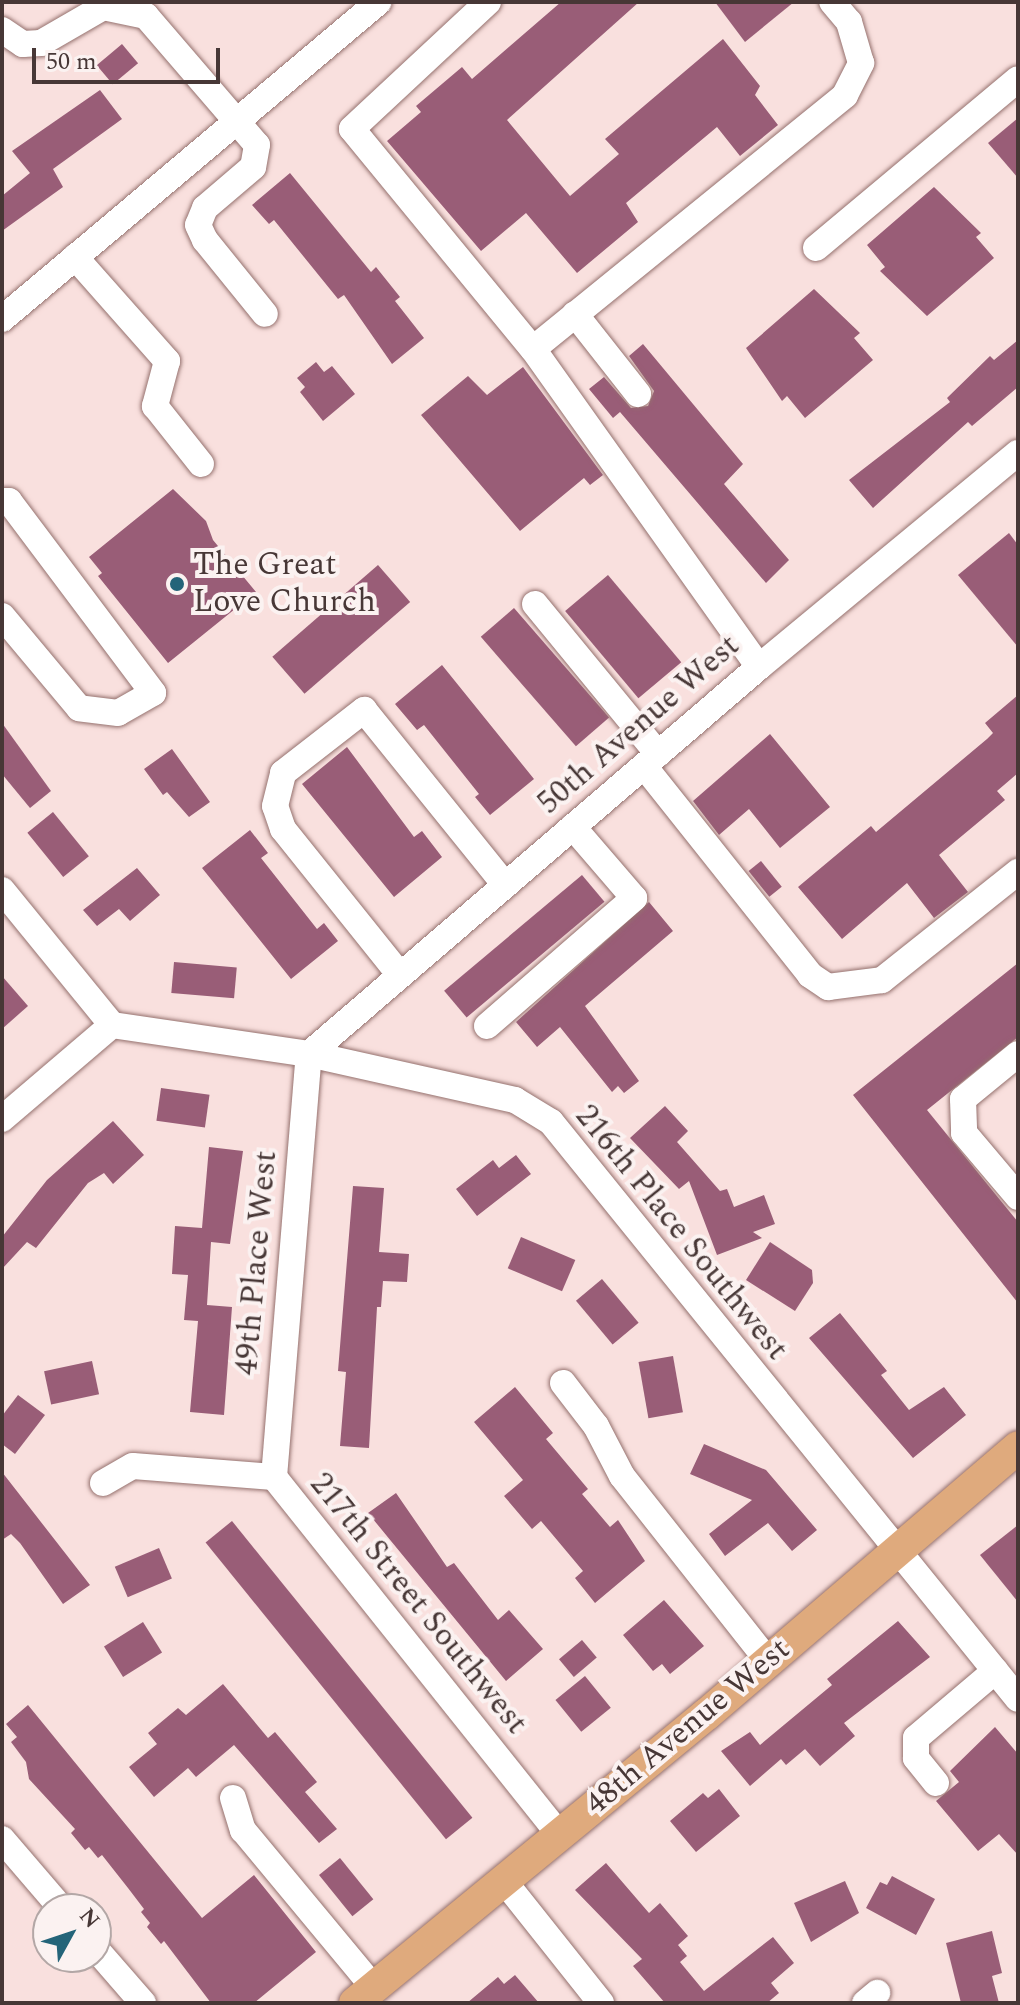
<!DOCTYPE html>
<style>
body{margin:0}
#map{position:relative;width:1020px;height:2005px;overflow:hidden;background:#f9e0de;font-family:Spectral,serif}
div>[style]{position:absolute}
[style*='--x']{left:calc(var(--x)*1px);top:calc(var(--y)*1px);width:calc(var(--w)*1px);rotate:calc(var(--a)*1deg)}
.building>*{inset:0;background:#995d77;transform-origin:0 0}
.roads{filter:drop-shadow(0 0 2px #95716e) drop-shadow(0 0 2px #95716e)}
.minor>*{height:26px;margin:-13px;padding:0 13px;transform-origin:13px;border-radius:13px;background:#fff}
.major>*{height:32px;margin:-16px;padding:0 16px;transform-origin:16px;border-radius:16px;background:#dfaa7d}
.dots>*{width:22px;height:22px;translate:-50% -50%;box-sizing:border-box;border:4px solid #fbf2f1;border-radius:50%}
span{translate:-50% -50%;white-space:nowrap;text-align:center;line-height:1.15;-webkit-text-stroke:8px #fbf2f1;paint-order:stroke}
.poi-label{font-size:32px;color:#473736}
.left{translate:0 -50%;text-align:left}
.street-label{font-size:32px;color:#473736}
.frame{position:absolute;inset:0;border:4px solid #473736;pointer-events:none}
.north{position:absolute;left:32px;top:1893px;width:80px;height:80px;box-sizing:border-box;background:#fbf2f1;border:2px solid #b3a7a6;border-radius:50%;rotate:50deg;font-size:22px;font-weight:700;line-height:32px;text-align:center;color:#473736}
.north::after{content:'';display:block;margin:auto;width:28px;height:36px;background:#246479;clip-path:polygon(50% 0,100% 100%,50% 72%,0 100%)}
.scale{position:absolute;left:32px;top:48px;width:188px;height:36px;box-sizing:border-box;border:4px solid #473736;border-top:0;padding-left:10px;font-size:24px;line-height:28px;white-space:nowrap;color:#473736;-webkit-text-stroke:6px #fbf2f1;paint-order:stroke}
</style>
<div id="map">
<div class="building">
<i style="clip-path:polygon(561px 2px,639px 2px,507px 120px,570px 196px,619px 154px,605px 139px,723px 39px,760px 86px,755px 95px,778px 125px,740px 156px,717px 127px,626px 203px,638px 222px,577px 273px,526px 213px,481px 251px,387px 141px,421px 112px,416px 106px,462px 67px,472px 79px)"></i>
<i style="clip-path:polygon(715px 2px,794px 2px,745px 42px)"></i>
<i style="left:122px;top:44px;width:25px;height:33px;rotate:50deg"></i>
<i style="clip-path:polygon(100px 90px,122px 119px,53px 169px,63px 187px,2px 231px,2px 196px,30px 173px,12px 151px)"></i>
<i style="clip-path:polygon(1018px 118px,1018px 178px,988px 143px)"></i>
<i style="clip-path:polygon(290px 173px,371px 272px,376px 267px,400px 297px,395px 301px,424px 338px,392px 364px,344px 295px,338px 299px,274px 220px,269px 224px,252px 205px)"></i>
<i style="clip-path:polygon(934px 187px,981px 233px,976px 237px,994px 258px,927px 316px,880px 271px,885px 267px,867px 245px)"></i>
<i style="clip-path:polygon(814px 289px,860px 333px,854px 338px,873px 360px,805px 418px,787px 396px,782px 401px,746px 348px)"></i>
<i style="clip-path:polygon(1018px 340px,1018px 387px,972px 426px,968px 422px,873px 508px,849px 480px,950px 402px,947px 398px,990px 356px,994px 360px)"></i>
<i style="clip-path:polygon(643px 344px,743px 464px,724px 484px,789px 560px,766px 583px,620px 412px,613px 418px,589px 389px,604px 377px,631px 408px,648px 406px,654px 391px,629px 356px)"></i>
<i style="clip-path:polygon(316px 362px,324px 372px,332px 366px,355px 394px,323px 421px,300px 392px,305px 387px,297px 378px)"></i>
<i style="clip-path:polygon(523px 367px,603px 475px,590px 485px,584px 478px,520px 531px,421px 415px,468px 376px,487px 395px)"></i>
<i style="clip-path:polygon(173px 489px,206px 521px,213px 540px,256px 592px,168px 663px,98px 576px,102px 573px,89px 557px)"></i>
<i style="clip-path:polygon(1009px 533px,1018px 545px,1018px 647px,958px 575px)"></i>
<i style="left:378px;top:565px;width:49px;height:140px;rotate:49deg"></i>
<i style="left:608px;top:575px;width:114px;height:56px;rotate:50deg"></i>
<i style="left:514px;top:608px;width:145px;height:44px;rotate:49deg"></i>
<i style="clip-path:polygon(442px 665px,534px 779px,490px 815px,475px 797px,479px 794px,424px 725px,417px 730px,395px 704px)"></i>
<i style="clip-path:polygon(1018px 695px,1018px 773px,997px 791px,1005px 800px,939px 855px,968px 892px,934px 918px,907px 883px,842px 939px,798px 887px,871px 826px,876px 832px,987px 739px,993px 733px,985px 723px)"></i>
<i style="clip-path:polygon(2px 723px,51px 791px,30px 808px,2px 774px)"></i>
<i style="clip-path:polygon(770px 734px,830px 807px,780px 848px,749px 809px,719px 835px,693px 801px)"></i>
<i style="clip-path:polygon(347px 747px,414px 837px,422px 831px,442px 857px,394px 897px,302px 784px)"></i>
<i style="clip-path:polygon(172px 749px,210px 802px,189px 817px,167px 792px,163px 795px,144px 769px)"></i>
<i style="left:53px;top:812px;width:57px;height:33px;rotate:51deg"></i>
<i style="clip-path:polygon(250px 830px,268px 853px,261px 858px,317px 929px,324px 923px,338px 941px,291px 979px,202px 868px)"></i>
<i style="left:761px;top:861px;width:33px;height:16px;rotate:51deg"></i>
<i style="clip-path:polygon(137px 868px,160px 895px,130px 921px,119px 909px,97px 926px,83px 910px)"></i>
<i style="left:582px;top:875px;width:35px;height:180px;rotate:50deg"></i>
<i style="clip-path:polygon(649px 902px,673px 931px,585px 1006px,639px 1081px,624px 1093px,618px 1086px,612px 1092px,560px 1027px,537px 1047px,516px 1022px)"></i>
<i style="left:174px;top:962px;width:63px;height:31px;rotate:5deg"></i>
<i style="clip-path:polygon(1018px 963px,1018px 1037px,927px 1110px,1018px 1222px,1018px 1303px,853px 1095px)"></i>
<i style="clip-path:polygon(2px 976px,28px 1006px,2px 1029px)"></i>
<i style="left:161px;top:1088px;width:49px;height:33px;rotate:8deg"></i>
<i style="clip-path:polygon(665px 1106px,688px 1131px,677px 1142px,720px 1191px,727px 1189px,734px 1207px,764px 1195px,775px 1224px,753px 1232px,762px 1238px,717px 1255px,689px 1181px,679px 1189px,630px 1138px)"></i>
<i style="clip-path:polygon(113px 1121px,144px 1155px,113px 1184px,104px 1173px,88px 1183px,36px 1248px,27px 1242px,2px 1269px,2px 1237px,47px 1180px)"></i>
<i style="clip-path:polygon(209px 1147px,243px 1151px,230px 1244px,211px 1242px,207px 1305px,232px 1307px,224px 1415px,190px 1412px,198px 1321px,184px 1320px,188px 1275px,172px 1274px,175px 1226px,202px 1228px)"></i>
<i style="clip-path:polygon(516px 1155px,531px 1174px,477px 1216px,456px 1189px,493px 1160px,499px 1168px)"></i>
<i style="clip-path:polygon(353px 1186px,384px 1188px,379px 1252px,409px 1254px,407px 1282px,383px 1281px,381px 1307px,377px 1307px,369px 1448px,340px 1446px,346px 1372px,338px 1371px)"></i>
<i style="left:521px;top:1237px;width:59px;height:34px;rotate:23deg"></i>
<i style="clip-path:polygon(770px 1242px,812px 1270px,813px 1283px,795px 1311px,746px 1280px)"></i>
<i style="left:602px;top:1279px;width:57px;height:34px;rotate:50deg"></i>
<i style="clip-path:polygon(840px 1313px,887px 1371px,881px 1375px,909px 1410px,944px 1387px,966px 1415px,913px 1458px,809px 1338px)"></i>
<i style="left:673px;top:1356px;width:57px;height:35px;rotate:80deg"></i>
<i style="left:92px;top:1361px;width:34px;height:49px;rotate:78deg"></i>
<i style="clip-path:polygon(515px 1387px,553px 1433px,546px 1439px,588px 1489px,582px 1494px,610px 1527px,618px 1520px,645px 1561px,595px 1603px,575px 1578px,583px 1571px,552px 1534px,541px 1521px,532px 1529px,504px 1496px,523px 1480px,474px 1422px)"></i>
<i style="clip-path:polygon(18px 1395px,45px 1415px,15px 1454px,2px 1444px,2px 1416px)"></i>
<i style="clip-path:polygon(704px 1444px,766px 1470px,817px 1530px,792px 1551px,768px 1523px,725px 1556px,709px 1534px,752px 1500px,690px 1474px)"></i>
<i style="clip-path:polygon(2px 1472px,90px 1585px,63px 1604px,20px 1543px,11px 1534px,2px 1540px)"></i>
<i style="clip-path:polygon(396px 1493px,447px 1567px,454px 1563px,498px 1620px,509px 1610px,543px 1649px,506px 1681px,368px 1513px)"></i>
<i style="left:232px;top:1521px;width:382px;height:34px;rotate:51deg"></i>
<i style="clip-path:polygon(1018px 1525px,1018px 1602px,980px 1555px)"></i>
<i style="left:159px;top:1548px;width:33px;height:48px;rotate:67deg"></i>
<i style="clip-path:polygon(664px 1600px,704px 1646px,670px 1674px,662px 1664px,653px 1671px,623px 1635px)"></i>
<i style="clip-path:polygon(898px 1621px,930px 1657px,844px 1723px,855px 1736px,820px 1766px,805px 1749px,786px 1765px,781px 1759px,750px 1786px,721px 1751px,750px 1732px,760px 1745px,832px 1685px,827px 1679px)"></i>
<i style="left:143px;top:1622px;width:36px;height:46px;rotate:58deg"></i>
<i style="left:582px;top:1640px;width:23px;height:30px;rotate:50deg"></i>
<i style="left:585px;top:1676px;width:41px;height:38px;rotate:51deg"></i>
<i style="clip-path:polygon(223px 1684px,268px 1738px,275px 1732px,317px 1782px,305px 1792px,337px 1829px,319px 1843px,234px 1745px,196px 1777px,188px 1768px,154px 1797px,129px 1767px,157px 1744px,148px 1733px,178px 1708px,186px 1715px)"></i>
<i style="clip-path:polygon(28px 1705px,202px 1918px,254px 1875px,316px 1952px,254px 2003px,211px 2003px,164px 1941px,161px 1944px,147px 1927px,150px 1923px,141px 1912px,144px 1909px,128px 1888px,102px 1855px,98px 1858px,89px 1847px,85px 1850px,71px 1833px,75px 1829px,29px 1779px,26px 1762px,11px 1742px,17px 1737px,6px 1724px)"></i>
<i style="clip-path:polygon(995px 1727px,1018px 1754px,1018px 1855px,999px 1834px,978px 1851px,936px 1801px,959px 1782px,950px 1771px)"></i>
<i style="clip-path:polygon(719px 1789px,740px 1816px,696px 1852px,670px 1821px,703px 1793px,708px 1798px)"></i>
<i style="left:340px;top:1858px;width:53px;height:27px;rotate:51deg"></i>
<i style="clip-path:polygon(606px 1863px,649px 1913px,660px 1903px,688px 1936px,678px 1945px,687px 1956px,680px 1962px,704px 1991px,773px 1937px,794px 1963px,771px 1983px,779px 1993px,767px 2003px,665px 2003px,633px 1966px,642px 1959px,575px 1890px)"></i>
<i style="clip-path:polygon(892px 1876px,935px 1899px,916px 1935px,866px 1908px,880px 1882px,887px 1885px)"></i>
<i style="clip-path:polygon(845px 1881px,859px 1913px,811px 1942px,794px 1903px)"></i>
<i style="clip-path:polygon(992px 1931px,1002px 1973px,992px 1976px,999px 2003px,961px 2003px,946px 1943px)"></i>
<i style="clip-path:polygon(515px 1975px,539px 2003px,467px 2003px,498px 1977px,504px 1984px)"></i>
</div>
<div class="roads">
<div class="minor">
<i style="--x:488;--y:2;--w:186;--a:137"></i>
<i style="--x:352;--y:129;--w:285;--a:50.6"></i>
<i style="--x:533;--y:349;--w:390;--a:54.6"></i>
<i style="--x:2;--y:30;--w:25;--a:34"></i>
<i style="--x:23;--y:44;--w:18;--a:-3"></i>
<i style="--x:41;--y:43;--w:72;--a:-30.1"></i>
<i style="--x:103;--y:7;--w:44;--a:11.8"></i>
<i style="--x:146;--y:16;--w:170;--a:49.3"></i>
<i style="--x:257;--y:145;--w:22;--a:100"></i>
<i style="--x:253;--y:167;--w:63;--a:139.5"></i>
<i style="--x:205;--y:208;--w:18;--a:112"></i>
<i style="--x:198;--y:225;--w:17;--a:65"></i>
<i style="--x:205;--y:240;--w:95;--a:51"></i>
<i style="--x:816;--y:248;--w:263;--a:-39.9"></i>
<i style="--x:75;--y:257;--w:139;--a:48.5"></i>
<i style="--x:167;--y:361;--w:47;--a:104.9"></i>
<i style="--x:155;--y:406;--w:74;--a:51.6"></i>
<i style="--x:575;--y:314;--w:102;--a:51.8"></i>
<i style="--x:2;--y:319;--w:492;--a:-40.1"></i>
<i style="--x:533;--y:349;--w:402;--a:-39.1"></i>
<i style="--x:845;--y:95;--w:36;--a:-63"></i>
<i style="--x:861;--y:63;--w:43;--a:-106.3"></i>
<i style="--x:849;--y:22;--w:26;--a:-130"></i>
<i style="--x:2;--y:501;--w:7;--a:0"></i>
<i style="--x:9;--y:501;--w:240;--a:53.1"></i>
<i style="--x:153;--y:693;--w:40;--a:150.3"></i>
<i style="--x:118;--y:713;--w:39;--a:-173"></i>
<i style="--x:79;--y:708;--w:120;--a:-129.9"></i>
<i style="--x:535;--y:604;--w:194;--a:50.6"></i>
<i style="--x:644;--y:766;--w:267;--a:51.5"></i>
<i style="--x:810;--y:975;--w:22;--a:34"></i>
<i style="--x:828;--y:987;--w:54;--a:-7.4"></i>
<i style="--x:882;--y:980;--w:174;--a:-38.5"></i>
<i style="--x:2;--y:890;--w:174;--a:50.8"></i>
<i style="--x:400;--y:975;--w:187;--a:-128.7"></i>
<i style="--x:283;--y:829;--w:24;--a:-109"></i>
<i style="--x:275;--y:806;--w:34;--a:-76"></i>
<i style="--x:283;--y:773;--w:103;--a:-37.9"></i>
<i style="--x:364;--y:710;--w:225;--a:51.1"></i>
<i style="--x:112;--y:1025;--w:199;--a:8.4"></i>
<i style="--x:309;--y:1054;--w:211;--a:12.6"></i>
<i style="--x:515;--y:1100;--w:42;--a:31.4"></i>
<i style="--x:551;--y:1122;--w:742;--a:51.01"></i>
<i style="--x:487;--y:1026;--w:195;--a:-41"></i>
<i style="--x:634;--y:898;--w:94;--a:-130.7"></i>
<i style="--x:1018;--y:1054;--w:71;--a:140.7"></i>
<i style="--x:963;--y:1099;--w:34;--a:88"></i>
<i style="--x:964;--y:1133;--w:84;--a:49.8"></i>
<i style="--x:2;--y:1119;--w:145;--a:-40.5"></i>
<i style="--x:563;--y:1383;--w:54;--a:52.5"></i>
<i style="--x:596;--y:1426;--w:56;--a:62.5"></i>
<i style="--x:622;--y:1476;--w:236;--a:51.7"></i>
<i style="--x:274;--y:1477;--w:424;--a:-85.3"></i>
<i style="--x:309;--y:1054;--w:594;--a:-40.7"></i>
<i style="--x:759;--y:667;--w:336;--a:-39.6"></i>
<i style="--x:103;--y:1483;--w:34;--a:-30"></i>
<i style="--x:133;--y:1466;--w:141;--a:4.5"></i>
<i style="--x:274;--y:1477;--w:458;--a:51.4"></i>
<i style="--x:936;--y:1783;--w:32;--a:-129"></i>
<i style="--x:916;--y:1758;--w:20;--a:-90"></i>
<i style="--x:916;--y:1738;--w:104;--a:-40.3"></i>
<i style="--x:233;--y:1798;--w:34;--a:73"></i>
<i style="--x:243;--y:1830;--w:205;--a:50.3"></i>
<i style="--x:2;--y:1839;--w:92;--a:49.4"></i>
<i style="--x:504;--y:1881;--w:156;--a:51.5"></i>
<i style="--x:96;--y:1949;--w:72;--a:49"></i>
<i style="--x:865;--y:2003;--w:16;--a:-40"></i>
</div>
<div class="major">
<i style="--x:355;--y:2003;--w:455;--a:-39.4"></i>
<i style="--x:707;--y:1714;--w:410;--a:-40.6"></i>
</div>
</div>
<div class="dots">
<i style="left:177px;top:584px;background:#246479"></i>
</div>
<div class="poi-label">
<span class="left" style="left:193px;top:584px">The Great<br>Love Church</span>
</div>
<div class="street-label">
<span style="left:639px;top:725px;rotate:-41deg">50th Avenue West</span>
<span style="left:681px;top:1233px;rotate:51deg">216th Place Southwest</span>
<span style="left:257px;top:1263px;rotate:-85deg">49th Place West</span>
<span style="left:418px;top:1604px;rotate:51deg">217th Street Southwest</span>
<span style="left:688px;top:1727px;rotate:-40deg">48th Avenue West</span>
</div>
<div class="frame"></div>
<div class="north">N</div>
<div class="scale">50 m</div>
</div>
